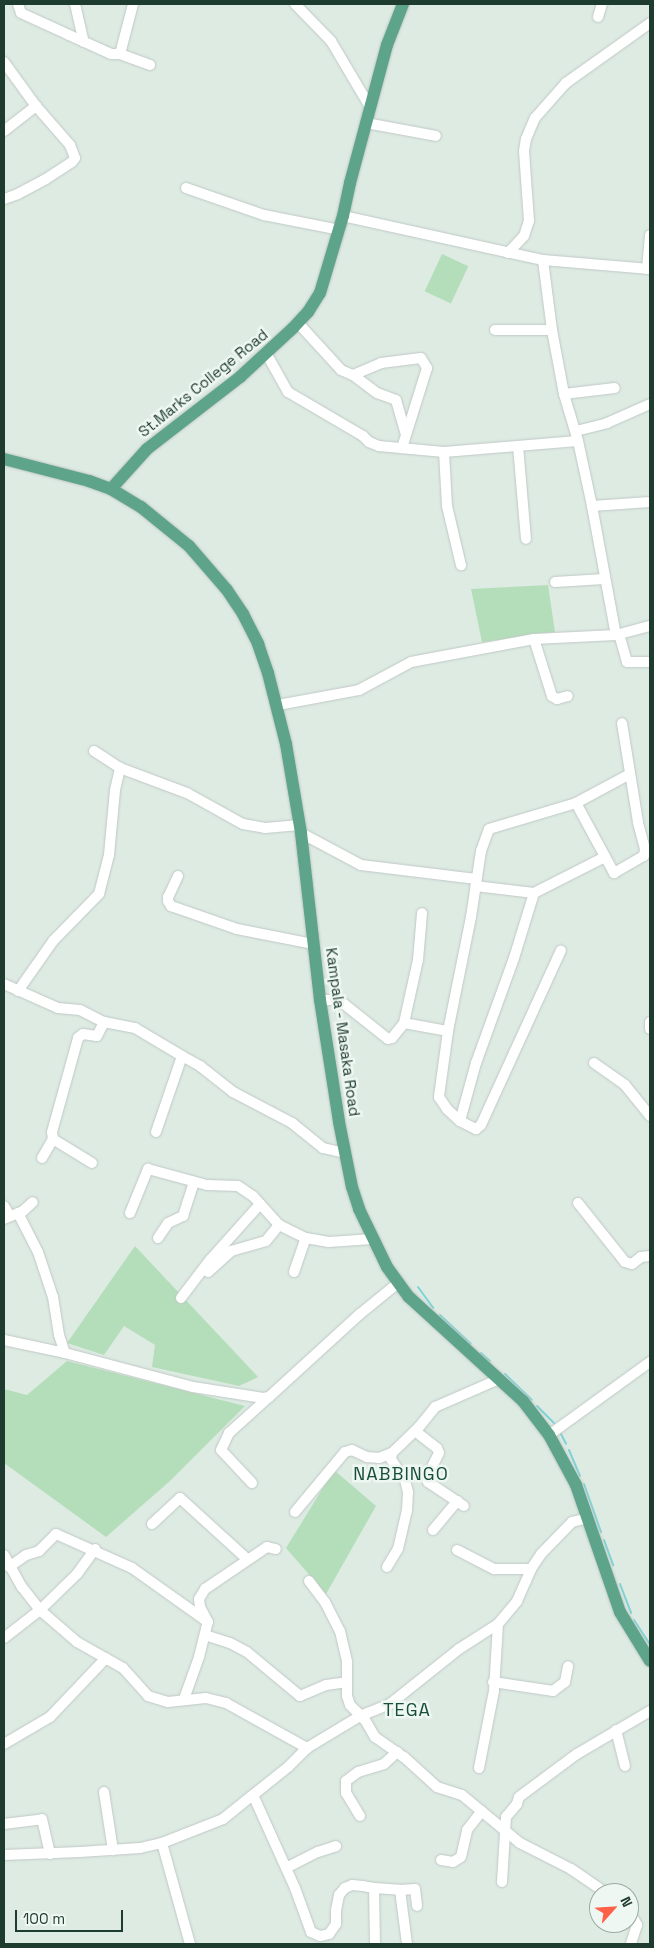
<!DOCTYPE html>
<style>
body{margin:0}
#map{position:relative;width:654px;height:1948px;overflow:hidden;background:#ddebe3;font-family:"Space Grotesk",sans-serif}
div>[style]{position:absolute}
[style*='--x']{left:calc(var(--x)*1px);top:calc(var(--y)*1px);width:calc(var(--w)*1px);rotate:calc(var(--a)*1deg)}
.green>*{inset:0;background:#b4deba;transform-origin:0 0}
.stream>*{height:2px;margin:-1px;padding:0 1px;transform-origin:1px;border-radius:1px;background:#7fd2d5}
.roads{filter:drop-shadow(0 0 1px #c0c8c5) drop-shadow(0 0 1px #c0c8c5)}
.minor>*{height:10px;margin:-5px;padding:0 5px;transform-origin:5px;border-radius:5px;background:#fff}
.major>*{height:12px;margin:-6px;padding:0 6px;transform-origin:6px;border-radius:6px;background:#5ea48a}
span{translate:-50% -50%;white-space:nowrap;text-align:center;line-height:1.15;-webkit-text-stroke:5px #eef7f1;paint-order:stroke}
.street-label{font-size:15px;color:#1e3b30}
.quarter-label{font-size:18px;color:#184f3b;letter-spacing:1px}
.frame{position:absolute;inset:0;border:5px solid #1e3b30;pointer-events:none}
.north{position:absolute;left:589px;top:1883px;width:50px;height:50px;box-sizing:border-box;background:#eef7f1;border:1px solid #9baca4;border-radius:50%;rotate:64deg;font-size:14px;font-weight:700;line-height:20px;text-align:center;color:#1e3b30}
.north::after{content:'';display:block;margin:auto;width:18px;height:22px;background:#fe6048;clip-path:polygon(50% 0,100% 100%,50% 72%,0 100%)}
.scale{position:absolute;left:15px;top:1910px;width:108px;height:22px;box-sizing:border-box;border:2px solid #1e3b30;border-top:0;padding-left:6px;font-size:15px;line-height:18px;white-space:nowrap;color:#1e3b30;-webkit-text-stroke:4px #eef7f1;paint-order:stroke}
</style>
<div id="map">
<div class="green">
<i style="left:442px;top:254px;width:29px;height:41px;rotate:25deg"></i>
<i style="clip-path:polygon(548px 585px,555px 632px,482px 642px,471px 589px)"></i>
<i style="clip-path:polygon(135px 1246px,258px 1377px,239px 1386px,152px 1367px,155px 1345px,124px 1326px,104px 1355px,67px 1343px)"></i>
<i style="clip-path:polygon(67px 1361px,245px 1406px,170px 1481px,106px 1537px,4px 1463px,4px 1389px,27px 1395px)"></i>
<i style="clip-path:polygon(334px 1470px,376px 1506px,326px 1594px,286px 1548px)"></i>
</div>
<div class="stream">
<i style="--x:418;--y:1287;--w:26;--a:54"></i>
<i style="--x:440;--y:1315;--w:42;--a:43.1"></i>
<i style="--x:481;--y:1353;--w:12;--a:42"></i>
<i style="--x:505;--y:1374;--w:37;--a:44"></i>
<i style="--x:537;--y:1406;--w:24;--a:45"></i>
<i style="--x:561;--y:1434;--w:11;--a:63"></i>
<i style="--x:569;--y:1450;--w:28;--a:67"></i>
<i style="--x:584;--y:1484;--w:51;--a:70.5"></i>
<i style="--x:604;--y:1540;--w:27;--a:70"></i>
<i style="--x:620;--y:1584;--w:31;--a:69"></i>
<i style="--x:634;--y:1620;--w:30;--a:57"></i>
</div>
<div class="roads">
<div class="minor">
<i style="--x:18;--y:4;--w:9;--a:72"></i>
<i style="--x:21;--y:13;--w:53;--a:24.6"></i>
<i style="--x:69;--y:35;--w:46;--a:24.3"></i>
<i style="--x:111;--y:54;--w:9;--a:0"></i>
<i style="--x:120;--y:54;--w:32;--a:20"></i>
<i style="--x:75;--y:4;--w:39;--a:77"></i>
<i style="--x:295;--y:4;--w:52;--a:45.8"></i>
<i style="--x:331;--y:41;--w:77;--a:59.4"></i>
<i style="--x:598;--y:17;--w:14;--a:-73"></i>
<i style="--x:120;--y:54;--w:52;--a:-75.4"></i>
<i style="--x:4;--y:62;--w:54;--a:54"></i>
<i style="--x:36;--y:106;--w:52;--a:48.9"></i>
<i style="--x:70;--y:145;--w:14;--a:69"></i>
<i style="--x:75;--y:158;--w:5;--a:127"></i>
<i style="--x:72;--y:162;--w:31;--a:147"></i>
<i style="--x:46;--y:179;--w:32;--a:152"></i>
<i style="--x:18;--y:194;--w:15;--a:160"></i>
<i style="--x:366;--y:123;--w:71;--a:10.5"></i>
<i style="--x:4;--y:131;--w:41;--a:-38"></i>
<i style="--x:186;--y:188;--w:83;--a:19.1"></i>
<i style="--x:264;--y:215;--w:77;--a:11.2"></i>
<i style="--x:343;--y:216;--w:205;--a:12.4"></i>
<i style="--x:543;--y:260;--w:107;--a:4.8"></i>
<i style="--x:508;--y:253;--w:23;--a:-47"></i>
<i style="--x:524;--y:236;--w:16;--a:-72"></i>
<i style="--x:529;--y:221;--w:70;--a:-94.1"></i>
<i style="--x:524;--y:151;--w:12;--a:-81"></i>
<i style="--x:526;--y:139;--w:23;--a:-67"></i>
<i style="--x:535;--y:118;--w:47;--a:-48.5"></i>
<i style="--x:566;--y:83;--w:103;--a:-35.5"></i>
<i style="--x:543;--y:260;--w:71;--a:82.7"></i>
<i style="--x:552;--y:330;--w:65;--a:79.4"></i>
<i style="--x:564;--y:394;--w:49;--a:73.4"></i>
<i style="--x:578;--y:441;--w:66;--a:77.8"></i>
<i style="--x:592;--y:506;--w:131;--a:79.5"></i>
<i style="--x:647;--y:269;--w:34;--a:-85"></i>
<i style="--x:298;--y:323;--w:64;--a:47.5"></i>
<i style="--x:341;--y:370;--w:13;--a:23"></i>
<i style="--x:353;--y:375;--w:30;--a:-23"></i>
<i style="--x:381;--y:363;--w:40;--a:-7.1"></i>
<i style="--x:421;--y:358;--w:12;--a:59"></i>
<i style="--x:427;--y:368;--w:84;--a:107.4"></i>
<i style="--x:495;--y:330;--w:57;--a:0"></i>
<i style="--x:266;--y:353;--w:45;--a:60.6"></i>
<i style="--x:288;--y:392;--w:87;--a:30.4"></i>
<i style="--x:363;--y:436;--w:8;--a:45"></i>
<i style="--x:369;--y:442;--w:11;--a:22"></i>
<i style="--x:379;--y:446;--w:65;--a:5.3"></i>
<i style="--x:444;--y:452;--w:134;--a:-4.7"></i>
<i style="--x:353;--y:375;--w:30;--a:37"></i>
<i style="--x:377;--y:393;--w:20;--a:20"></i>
<i style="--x:396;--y:400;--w:35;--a:74"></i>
<i style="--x:564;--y:394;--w:51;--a:-6.7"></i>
<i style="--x:576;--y:431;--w:32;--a:-14"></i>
<i style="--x:607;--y:423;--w:47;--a:-23.8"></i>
<i style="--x:518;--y:446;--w:93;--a:85.1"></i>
<i style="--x:444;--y:452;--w:54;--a:86.8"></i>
<i style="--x:447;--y:506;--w:61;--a:76.7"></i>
<i style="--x:592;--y:506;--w:58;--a:-3.9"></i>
<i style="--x:555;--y:582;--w:49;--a:-3.5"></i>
<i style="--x:619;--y:634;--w:29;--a:74"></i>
<i style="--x:627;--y:662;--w:23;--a:0"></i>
<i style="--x:534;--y:639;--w:60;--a:72.5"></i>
<i style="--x:552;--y:696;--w:6;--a:31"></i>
<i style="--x:557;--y:699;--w:11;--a:-15"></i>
<i style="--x:278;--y:705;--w:82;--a:-10.5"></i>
<i style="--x:359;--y:690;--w:59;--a:-28.3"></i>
<i style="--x:411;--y:662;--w:125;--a:-10.6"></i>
<i style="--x:534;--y:639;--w:82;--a:-2.8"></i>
<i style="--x:616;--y:635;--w:35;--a:-15"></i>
<i style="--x:94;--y:751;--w:31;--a:33"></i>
<i style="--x:120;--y:768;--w:72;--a:20.5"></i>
<i style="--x:187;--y:793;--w:64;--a:29"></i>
<i style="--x:243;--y:824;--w:22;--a:10"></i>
<i style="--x:265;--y:828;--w:35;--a:-5"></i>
<i style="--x:576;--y:803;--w:80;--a:61.5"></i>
<i style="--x:614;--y:873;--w:34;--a:-30"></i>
<i style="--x:644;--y:856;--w:7;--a:-82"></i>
<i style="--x:645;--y:849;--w:28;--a:-105"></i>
<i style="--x:638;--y:822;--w:100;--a:-99.2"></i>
<i style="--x:301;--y:833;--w:68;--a:28.1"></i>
<i style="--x:361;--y:865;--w:116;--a:6.9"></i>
<i style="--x:178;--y:876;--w:23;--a:115"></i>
<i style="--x:168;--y:897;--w:4;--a:90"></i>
<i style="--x:168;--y:901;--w:6;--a:59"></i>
<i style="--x:171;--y:906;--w:70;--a:19.2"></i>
<i style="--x:237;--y:929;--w:77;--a:11.2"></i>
<i style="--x:534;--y:893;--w:80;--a:-26.9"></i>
<i style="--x:4;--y:984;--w:59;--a:24"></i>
<i style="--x:58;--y:1008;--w:22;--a:5"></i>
<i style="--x:80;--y:1010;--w:27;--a:27"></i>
<i style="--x:104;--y:1022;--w:32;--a:11"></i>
<i style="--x:135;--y:1028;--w:55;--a:30.8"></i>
<i style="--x:18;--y:991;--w:61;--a:-55"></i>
<i style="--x:53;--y:941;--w:66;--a:-45.6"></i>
<i style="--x:99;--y:894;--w:40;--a:-75.6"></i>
<i style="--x:109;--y:855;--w:65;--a:-84.7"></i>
<i style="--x:115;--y:790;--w:23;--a:-77"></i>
<i style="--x:320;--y:1000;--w:13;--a:0"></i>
<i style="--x:333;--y:1000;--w:12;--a:20"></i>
<i style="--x:344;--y:1004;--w:56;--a:38.5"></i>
<i style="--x:388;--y:1039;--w:4;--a:-14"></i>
<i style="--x:392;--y:1038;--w:19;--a:-51"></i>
<i style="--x:404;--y:1023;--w:65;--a:-77.5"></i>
<i style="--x:418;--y:960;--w:47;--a:-85.1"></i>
<i style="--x:650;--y:1022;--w:7;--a:90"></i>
<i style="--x:404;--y:1023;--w:45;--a:10.3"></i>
<i style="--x:448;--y:1031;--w:116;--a:-78.6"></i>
<i style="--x:471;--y:917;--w:67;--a:-81.4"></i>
<i style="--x:481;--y:851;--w:23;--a:-70"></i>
<i style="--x:489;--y:829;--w:91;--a:-16.6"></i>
<i style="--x:576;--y:803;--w:61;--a:-28.2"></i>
<i style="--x:448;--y:1031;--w:67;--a:97.8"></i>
<i style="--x:439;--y:1097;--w:14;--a:56"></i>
<i style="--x:447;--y:1109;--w:18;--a:43"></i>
<i style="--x:460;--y:1121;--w:18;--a:27"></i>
<i style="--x:476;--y:1129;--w:6;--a:-39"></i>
<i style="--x:481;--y:1125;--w:192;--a:-65.4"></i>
<i style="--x:594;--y:1063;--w:38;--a:35"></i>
<i style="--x:625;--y:1085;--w:40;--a:51"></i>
<i style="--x:460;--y:1121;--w:60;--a:-74.6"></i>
<i style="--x:476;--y:1063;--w:112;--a:-70.1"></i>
<i style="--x:514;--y:958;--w:68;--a:-72.9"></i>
<i style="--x:534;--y:893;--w:59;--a:-173.2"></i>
<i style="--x:156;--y:1132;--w:80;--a:-71.1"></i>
<i style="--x:182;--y:1056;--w:21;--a:29"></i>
<i style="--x:200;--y:1066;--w:42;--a:38.2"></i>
<i style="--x:233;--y:1092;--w:67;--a:27.7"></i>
<i style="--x:292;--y:1123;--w:40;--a:39"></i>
<i style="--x:323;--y:1148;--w:22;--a:13"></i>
<i style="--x:42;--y:1158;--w:22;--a:-60"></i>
<i style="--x:92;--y:1163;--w:46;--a:-148.4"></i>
<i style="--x:53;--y:1139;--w:7;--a:-98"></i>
<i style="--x:52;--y:1132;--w:98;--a:-74.5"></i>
<i style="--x:78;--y:1038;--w:6;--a:-39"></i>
<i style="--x:83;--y:1034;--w:14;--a:8"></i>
<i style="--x:97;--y:1036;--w:16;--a:-63"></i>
<i style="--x:578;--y:1203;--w:75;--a:51.5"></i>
<i style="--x:625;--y:1262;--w:7;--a:16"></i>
<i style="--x:632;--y:1264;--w:11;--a:-38"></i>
<i style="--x:641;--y:1257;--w:9;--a:-6"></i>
<i style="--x:4;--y:1206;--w:12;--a:59"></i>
<i style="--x:18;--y:1213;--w:44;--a:62.9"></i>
<i style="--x:38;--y:1252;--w:47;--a:71.6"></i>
<i style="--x:53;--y:1297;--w:38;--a:81"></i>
<i style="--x:59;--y:1335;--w:19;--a:72"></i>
<i style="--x:130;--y:1213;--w:48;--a:-67.8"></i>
<i style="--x:148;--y:1169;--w:61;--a:15.2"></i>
<i style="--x:207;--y:1185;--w:31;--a:2"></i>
<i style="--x:238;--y:1186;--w:18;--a:34"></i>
<i style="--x:253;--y:1196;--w:39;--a:48"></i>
<i style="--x:279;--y:1225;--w:30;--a:26"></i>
<i style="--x:306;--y:1238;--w:23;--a:10"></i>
<i style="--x:329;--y:1242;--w:44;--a:-3.9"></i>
<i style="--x:4;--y:1219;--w:21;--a:-23"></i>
<i style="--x:23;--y:1211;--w:13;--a:-42"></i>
<i style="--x:158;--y:1238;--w:18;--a:-56"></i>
<i style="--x:168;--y:1223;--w:17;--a:-25"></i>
<i style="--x:183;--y:1216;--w:36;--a:-72"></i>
<i style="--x:208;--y:1272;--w:31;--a:-42"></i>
<i style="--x:231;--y:1251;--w:36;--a:-16"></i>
<i style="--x:266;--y:1241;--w:21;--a:-51"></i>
<i style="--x:294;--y:1272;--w:36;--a:-71"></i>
<i style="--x:181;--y:1298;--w:48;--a:-52.7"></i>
<i style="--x:210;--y:1260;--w:75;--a:-48.2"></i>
<i style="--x:4;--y:1340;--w:62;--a:12"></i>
<i style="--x:65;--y:1353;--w:132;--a:14.9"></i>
<i style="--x:193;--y:1387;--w:71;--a:8.9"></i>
<i style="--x:263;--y:1398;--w:6;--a:-9"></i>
<i style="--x:269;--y:1397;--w:123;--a:-42.4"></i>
<i style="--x:360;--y:1314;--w:49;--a:-39.2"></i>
<i style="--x:415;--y:1431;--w:28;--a:38"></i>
<i style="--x:437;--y:1448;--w:5;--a:68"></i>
<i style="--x:439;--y:1453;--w:27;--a:117"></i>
<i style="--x:427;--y:1477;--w:5;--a:79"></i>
<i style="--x:428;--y:1482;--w:43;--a:33.7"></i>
<i style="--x:549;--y:1435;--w:125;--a:-35.9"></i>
<i style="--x:252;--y:1483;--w:45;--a:-133.2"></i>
<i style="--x:221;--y:1450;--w:19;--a:-65"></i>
<i style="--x:229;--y:1433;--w:54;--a:-42"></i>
<i style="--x:295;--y:1512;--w:78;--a:-50.2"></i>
<i style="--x:345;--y:1452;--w:7;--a:-16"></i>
<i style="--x:352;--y:1450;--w:17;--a:25"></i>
<i style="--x:367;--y:1457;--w:12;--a:5"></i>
<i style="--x:379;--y:1458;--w:14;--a:-21"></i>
<i style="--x:392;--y:1453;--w:37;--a:-44"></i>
<i style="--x:419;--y:1427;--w:26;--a:-51"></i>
<i style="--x:435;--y:1407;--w:70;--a:-23.6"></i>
<i style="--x:152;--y:1524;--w:38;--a:-43"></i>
<i style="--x:180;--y:1498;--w:91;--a:42.3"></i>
<i style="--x:433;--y:1530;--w:38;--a:-50"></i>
<i style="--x:457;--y:1550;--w:42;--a:27.2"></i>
<i style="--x:494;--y:1569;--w:37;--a:0"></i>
<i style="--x:4;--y:1555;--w:37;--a:61"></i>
<i style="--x:22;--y:1587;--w:29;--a:52"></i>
<i style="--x:40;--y:1610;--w:49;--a:40.9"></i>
<i style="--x:77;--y:1642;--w:53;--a:29.5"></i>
<i style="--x:123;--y:1668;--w:38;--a:48"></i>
<i style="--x:148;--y:1696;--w:21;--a:17"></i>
<i style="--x:168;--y:1702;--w:38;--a:-6"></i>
<i style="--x:206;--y:1698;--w:21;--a:14"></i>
<i style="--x:226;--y:1703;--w:93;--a:29.1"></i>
<i style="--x:9;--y:1567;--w:21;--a:-35"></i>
<i style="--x:26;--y:1555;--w:14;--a:-17"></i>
<i style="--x:39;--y:1551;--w:24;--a:-45"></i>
<i style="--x:56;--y:1534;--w:83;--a:24.1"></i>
<i style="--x:132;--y:1568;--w:93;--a:35.4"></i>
<i style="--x:387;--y:1567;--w:21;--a:-59"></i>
<i style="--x:398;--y:1549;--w:39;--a:-77"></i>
<i style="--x:407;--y:1511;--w:19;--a:-87"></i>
<i style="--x:408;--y:1492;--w:12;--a:-104"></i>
<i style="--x:405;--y:1480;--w:25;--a:-124"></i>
<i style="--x:391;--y:1459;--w:6;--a:-81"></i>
<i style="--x:309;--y:1581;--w:26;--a:53"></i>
<i style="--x:325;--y:1602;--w:33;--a:63"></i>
<i style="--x:340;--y:1631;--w:32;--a:77"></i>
<i style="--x:347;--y:1662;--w:34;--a:90"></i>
<i style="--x:347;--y:1696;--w:9;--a:72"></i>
<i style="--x:350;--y:1705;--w:21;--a:45"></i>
<i style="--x:365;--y:1720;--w:20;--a:60"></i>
<i style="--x:375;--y:1737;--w:35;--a:35"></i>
<i style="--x:404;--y:1757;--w:45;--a:42.3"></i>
<i style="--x:437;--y:1787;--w:26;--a:18"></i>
<i style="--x:462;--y:1795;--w:75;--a:39.6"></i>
<i style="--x:520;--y:1843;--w:57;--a:27"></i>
<i style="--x:571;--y:1869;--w:42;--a:34.4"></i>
<i style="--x:205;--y:1635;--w:26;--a:18"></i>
<i style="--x:230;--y:1643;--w:19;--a:28"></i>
<i style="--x:247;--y:1652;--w:69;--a:39.7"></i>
<i style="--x:300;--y:1696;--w:28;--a:-23"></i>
<i style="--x:326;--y:1685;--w:21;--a:-8"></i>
<i style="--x:4;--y:1638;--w:46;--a:-37.9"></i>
<i style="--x:40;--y:1610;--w:52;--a:-44.2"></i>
<i style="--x:77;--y:1574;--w:31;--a:-54"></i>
<i style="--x:493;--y:1682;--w:61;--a:8.5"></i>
<i style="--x:553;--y:1691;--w:15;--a:-37"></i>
<i style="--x:565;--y:1682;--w:16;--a:-79"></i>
<i style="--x:184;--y:1699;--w:45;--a:-70.3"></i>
<i style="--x:199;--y:1657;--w:36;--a:-76"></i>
<i style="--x:208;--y:1622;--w:17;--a:-118"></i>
<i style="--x:200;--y:1607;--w:8;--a:-97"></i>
<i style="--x:199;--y:1599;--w:12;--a:-59"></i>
<i style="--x:205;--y:1589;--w:75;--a:-34.1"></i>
<i style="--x:267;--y:1547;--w:9;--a:13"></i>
<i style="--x:616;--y:1730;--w:37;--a:76"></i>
<i style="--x:4;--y:1744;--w:53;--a:-30.4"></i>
<i style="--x:50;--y:1717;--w:81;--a:-46.5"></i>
<i style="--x:479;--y:1768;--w:78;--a:-79"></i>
<i style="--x:494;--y:1691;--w:67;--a:-86.6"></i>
<i style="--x:104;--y:1792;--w:59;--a:81.2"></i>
<i style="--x:360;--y:1816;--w:27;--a:-121"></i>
<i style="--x:346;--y:1793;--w:12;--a:-90"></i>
<i style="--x:346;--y:1781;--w:15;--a:-37"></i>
<i style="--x:358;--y:1772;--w:27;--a:-17"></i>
<i style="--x:384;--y:1764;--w:18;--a:-43"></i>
<i style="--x:4;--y:1824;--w:38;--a:-7"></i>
<i style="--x:42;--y:1819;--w:36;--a:77"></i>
<i style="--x:162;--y:1843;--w:105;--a:74.5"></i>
<i style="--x:4;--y:1855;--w:76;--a:-2.3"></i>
<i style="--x:80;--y:1852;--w:60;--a:-3.8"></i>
<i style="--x:140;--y:1848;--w:23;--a:-13"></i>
<i style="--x:162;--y:1843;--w:66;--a:-21.5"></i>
<i style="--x:223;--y:1819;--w:38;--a:-39"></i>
<i style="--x:441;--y:1860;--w:12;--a:9"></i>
<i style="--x:453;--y:1862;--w:9;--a:-32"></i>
<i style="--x:461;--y:1857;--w:28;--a:-77"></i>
<i style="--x:467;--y:1830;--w:24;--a:-52"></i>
<i style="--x:286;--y:1868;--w:36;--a:-27"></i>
<i style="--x:318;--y:1852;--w:19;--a:-18"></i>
<i style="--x:502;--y:1882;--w:65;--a:-86.5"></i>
<i style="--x:506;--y:1817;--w:17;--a:-50"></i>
<i style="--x:517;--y:1804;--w:7;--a:-74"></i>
<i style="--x:519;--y:1797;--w:72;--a:-36.6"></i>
<i style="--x:577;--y:1754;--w:85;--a:-30.5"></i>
<i style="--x:374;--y:1888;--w:26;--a:4"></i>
<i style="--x:400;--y:1890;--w:54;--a:82.6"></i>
<i style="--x:400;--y:1890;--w:15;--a:-4"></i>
<i style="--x:415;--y:1889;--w:17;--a:83"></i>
<i style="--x:629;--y:1911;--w:16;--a:60"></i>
<i style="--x:637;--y:1925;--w:20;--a:108"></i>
<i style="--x:375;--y:1944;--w:56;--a:-91"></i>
<i style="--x:374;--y:1888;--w:11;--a:-170"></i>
<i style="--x:363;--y:1886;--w:11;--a:-175"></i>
<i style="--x:352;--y:1885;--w:8;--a:157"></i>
<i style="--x:345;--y:1888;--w:9;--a:131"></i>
<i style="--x:339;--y:1895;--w:15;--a:101"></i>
<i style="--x:336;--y:1910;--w:14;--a:90"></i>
<i style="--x:336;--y:1924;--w:12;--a:125"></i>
<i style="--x:329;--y:1934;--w:9;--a:167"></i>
<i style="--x:320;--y:1936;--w:10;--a:-156"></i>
<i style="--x:311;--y:1932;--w:47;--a:-110"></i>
<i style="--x:295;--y:1888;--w:102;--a:-114.3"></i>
<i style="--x:253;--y:1795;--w:45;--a:-38.7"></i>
<i style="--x:288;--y:1767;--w:27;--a:-45"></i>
<i style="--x:307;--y:1748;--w:62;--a:-31.1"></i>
<i style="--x:360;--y:1716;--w:32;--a:-22"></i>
<i style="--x:390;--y:1704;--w:88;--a:-38.6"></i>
<i style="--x:459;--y:1649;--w:46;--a:-32.7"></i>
<i style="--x:498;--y:1624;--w:30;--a:-50"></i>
<i style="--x:517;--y:1601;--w:35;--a:-66"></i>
<i style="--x:531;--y:1569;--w:18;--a:-56"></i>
<i style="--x:541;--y:1554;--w:45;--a:-45.9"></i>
<i style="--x:572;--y:1522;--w:16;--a:-14"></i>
</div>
<div class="major">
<i style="--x:4;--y:459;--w:88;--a:14.5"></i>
<i style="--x:89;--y:481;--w:23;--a:20"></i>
<i style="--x:111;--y:489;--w:35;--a:31"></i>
<i style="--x:141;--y:507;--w:62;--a:39.1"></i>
<i style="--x:189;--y:546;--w:58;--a:49.2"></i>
<i style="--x:227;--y:590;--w:29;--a:56"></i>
<i style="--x:243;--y:614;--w:34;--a:63"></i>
<i style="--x:258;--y:644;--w:31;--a:71"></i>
<i style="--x:268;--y:673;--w:73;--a:75.8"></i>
<i style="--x:286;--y:744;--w:90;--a:80.4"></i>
<i style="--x:301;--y:833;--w:168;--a:83.5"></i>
<i style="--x:320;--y:1000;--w:123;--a:81.1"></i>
<i style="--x:339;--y:1122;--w:66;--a:78.7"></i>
<i style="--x:352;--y:1187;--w:23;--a:72"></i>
<i style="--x:359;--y:1209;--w:64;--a:64.2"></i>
<i style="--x:387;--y:1267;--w:37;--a:54"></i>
<i style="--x:409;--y:1297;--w:154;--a:42.4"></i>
<i style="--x:523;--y:1401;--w:43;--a:52.6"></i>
<i style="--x:549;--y:1435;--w:57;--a:61.6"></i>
<i style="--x:576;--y:1485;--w:134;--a:70.9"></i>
<i style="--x:620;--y:1612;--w:57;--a:58.5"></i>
<i style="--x:111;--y:489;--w:54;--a:-48"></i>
<i style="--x:147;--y:449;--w:118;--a:-37.7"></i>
<i style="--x:240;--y:377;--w:72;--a:-42.8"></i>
<i style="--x:293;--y:328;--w:22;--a:-47"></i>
<i style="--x:308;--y:312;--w:22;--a:-58"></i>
<i style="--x:320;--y:293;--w:80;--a:-73.4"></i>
<i style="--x:343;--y:216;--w:34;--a:-78"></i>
<i style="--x:350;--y:183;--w:143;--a:-75"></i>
<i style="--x:387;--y:45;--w:44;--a:-68.7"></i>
</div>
</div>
<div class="street-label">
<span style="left:203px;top:383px;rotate:-39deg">St.Marks College Road</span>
<span style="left:343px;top:1032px;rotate:82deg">Kampala - Masaka Road</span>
</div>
<div class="quarter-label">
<span style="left:401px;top:1474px">NABBINGO</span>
<span style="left:407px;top:1710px">TEGA</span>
</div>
<div class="frame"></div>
<div class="north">N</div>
<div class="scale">100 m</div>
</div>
